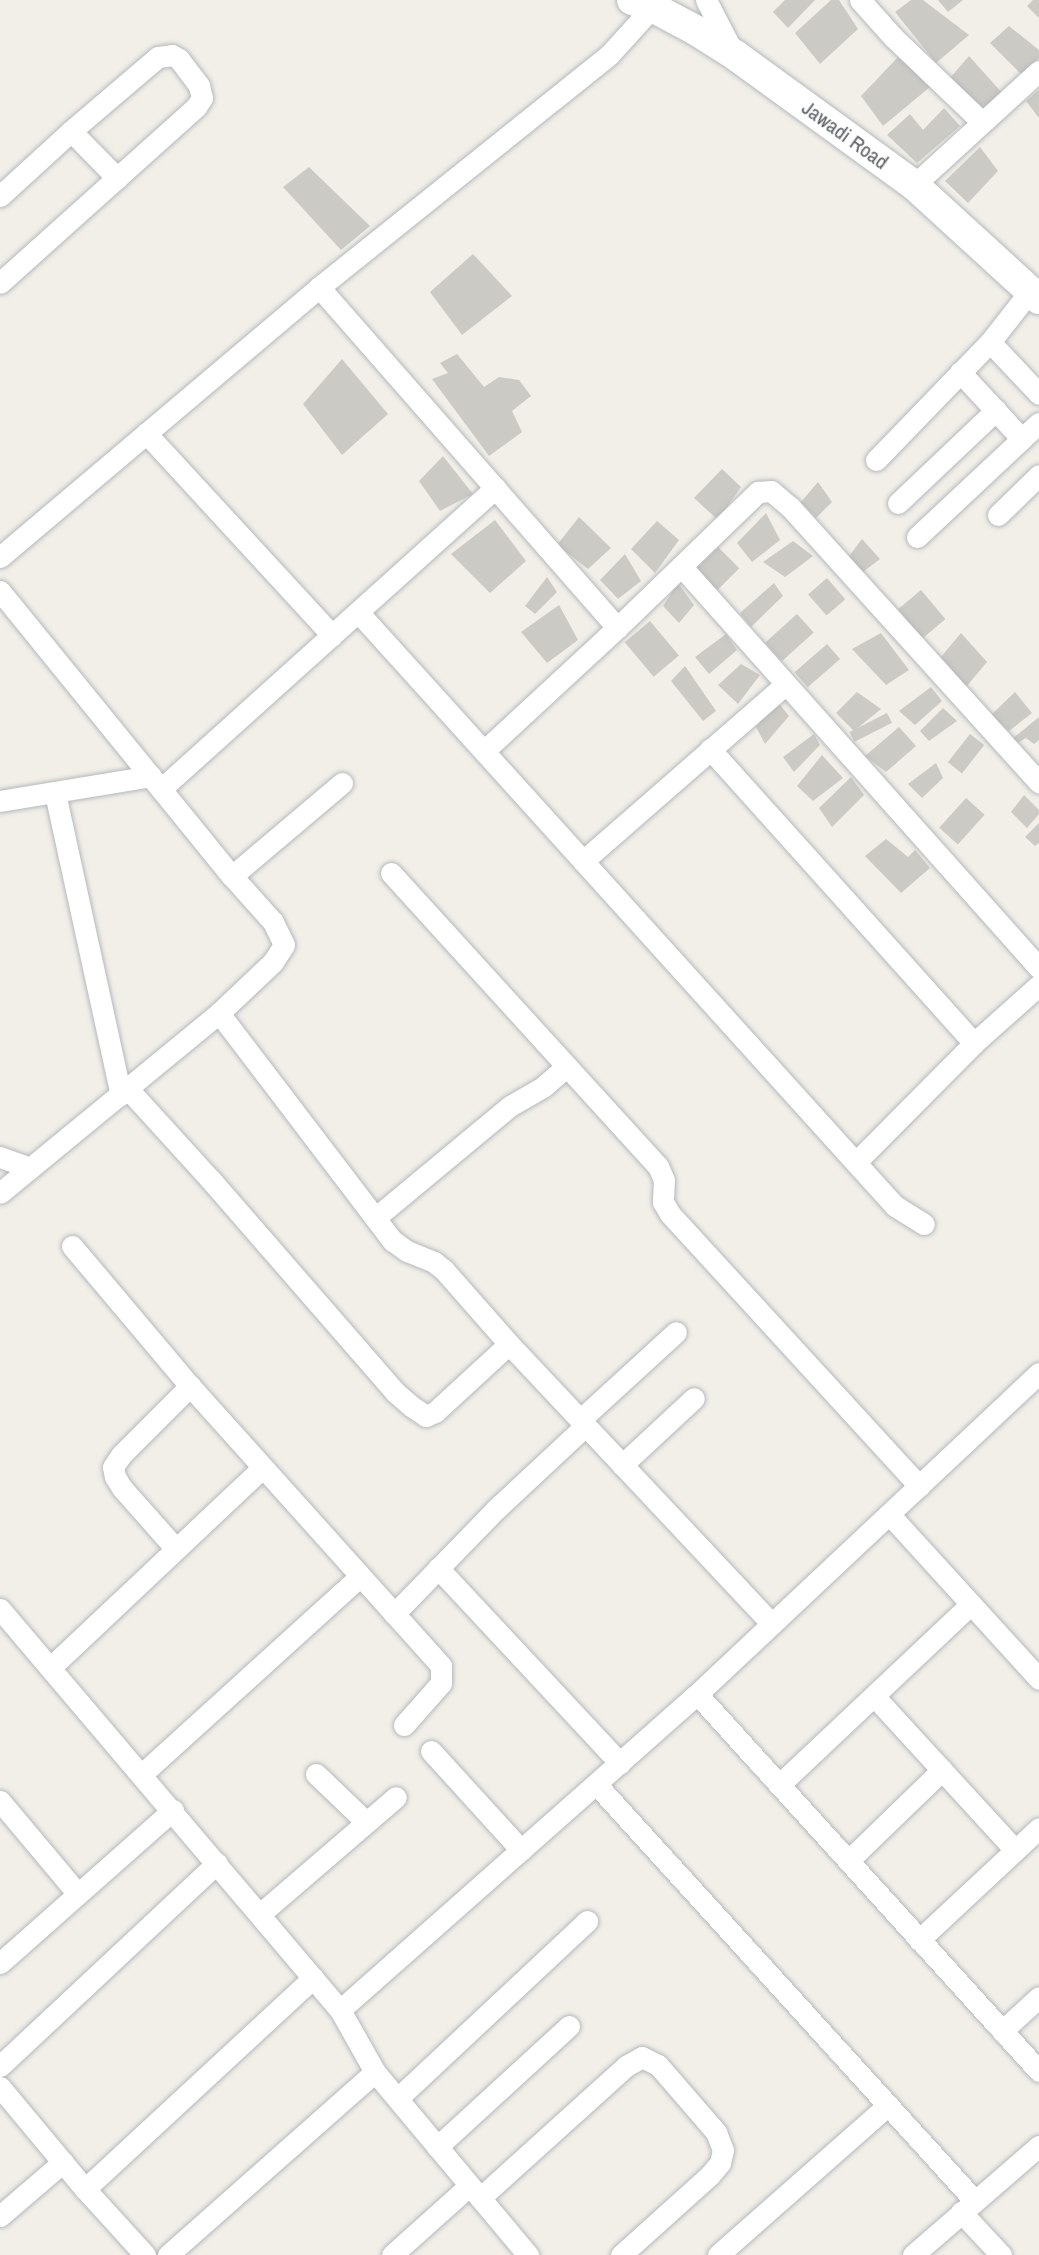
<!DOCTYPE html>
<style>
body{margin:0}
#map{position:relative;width:1039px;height:2255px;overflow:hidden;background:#f1efe8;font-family:"Archivo Narrow",sans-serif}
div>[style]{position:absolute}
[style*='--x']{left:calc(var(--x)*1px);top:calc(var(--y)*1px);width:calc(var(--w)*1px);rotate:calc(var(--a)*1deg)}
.building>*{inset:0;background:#cccac5;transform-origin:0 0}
.roads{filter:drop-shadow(0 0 2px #b5b8bc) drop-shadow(0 0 2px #b5b8bc)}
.street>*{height:21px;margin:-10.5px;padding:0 10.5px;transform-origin:10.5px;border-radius:10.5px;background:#fff}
.secondary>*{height:30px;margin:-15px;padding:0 15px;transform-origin:15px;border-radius:15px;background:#fff}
span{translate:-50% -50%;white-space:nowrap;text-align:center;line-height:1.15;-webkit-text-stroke:4.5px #fff;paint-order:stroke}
.street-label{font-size:21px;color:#5f6368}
</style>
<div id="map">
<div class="building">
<i style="clip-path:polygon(785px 0,815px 0,788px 28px,773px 12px)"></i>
<i style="clip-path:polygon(831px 0,839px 0,858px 29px,820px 64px,795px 33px)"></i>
<i style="clip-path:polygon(911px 0,923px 0,969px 35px,936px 63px,895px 12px)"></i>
<i style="clip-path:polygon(938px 0,963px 0,948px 12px)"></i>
<i style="clip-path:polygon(1033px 0,1039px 0,1039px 18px,1027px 6px)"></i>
<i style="clip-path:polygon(1009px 26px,1039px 50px,1039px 58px,1022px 75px,990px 43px)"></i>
<i style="clip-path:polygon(899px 56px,930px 87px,883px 126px,861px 96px)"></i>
<i style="clip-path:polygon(969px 56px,1004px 95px,984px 110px,950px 78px)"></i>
<i style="clip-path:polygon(1039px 90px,1039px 118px,1026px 101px)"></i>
<i style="clip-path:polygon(944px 108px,960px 126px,917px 163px,887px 135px,910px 114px,923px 130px)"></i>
<i style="clip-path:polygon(980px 147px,998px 171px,968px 203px,945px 181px)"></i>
<i style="clip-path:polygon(309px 167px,370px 226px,341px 250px,283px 187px)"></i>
<i style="clip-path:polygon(473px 254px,512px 296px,462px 335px,430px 292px)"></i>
<i style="clip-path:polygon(457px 354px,484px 387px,499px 377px,519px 380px,531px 396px,512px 411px,522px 432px,489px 456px,432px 379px,448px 373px,440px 363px)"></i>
<i style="clip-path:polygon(342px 359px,388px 414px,342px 455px,303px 404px)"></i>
<i style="clip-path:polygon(443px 456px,473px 494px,440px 511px,419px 481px)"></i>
<i style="clip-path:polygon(722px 469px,741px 487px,718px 520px,694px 498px)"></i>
<i style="clip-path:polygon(818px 482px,832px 502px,816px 518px,801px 502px)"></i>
<i style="clip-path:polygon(766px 513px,780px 540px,752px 562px,737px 543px)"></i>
<i style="clip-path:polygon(579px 517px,611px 548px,588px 569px,557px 545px)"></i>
<i style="clip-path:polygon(495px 520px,526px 561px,490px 593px,451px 554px)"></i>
<i style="clip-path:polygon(657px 521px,679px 540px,655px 573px,631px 549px)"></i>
<i style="clip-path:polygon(862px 539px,880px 559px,859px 575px,847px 559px)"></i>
<i style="clip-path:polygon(793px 541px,813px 556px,785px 577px,763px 562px)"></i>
<i style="left:718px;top:547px;width:30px;height:31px;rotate:45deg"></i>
<i style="clip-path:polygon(625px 554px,641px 581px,618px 599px,600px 580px)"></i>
<i style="clip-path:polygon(547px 577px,557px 592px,535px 614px,525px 606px)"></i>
<i style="left:827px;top:578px;width:28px;height:25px;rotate:49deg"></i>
<i style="clip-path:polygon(678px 583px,694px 605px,679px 623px,663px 606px)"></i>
<i style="clip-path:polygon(774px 583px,783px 596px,751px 627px,740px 613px)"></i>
<i style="left:921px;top:590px;width:38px;height:30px;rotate:50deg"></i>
<i style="clip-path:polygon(559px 605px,578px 640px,547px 663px,521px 632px)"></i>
<i style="left:797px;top:614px;width:25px;height:43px;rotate:48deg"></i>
<i style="left:650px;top:621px;width:45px;height:33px;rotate:50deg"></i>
<i style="clip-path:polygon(881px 633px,909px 670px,886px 685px,852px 649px)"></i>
<i style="clip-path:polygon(961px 633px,987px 662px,966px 687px,941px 657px)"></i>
<i style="clip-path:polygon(726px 634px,737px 650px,709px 674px,695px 657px)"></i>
<i style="left:827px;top:644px;width:20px;height:43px;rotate:49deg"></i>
<i style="clip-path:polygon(741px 664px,760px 675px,738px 704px,718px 685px)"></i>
<i style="clip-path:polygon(685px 666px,716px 711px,703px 721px,671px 681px)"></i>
<i style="clip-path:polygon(931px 687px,942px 701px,915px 725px,899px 711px)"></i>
<i style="clip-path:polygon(857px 692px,881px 709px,854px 731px,836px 713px)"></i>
<i style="clip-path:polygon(1015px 692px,1032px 713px,1009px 731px,991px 715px)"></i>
<i style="clip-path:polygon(777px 701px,789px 716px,765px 744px,756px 727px)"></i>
<i style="clip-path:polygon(943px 708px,957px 721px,929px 741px,920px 731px)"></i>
<i style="left:887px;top:713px;width:11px;height:42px;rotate:63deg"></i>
<i style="clip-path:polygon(1039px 717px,1039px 740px,1034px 744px,1026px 738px,1016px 744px,1012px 739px)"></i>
<i style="clip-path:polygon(899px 727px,916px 746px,886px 772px,865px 756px)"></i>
<i style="clip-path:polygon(814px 734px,820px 745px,794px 772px,783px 757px)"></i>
<i style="left:970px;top:734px;width:18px;height:36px;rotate:38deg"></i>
<i style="clip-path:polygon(822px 755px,843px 778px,813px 801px,797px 786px)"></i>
<i style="clip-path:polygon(936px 763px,943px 778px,922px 798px,908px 784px)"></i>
<i style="clip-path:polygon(851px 777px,864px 795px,832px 827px,819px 808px)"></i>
<i style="clip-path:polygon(1024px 795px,1039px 810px,1039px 814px,1027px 828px,1011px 812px)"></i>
<i style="left:966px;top:798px;width:25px;height:40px;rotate:42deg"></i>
<i style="clip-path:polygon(1039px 823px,1039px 843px,1035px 846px,1025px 837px)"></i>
<i style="clip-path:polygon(886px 839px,908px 857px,915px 850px,930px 868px,901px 893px,865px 856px)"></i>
</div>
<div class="roads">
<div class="street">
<i style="--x:659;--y:0;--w:74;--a:132.3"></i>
<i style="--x:609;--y:55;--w:371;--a:141.3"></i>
<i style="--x:319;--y:287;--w:453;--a:48.8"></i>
<i style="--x:617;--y:628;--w:196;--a:-44"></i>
<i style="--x:758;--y:492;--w:13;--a:-4"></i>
<i style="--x:771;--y:491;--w:26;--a:40"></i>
<i style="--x:791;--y:508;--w:370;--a:47.9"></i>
<i style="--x:706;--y:0;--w:59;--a:62.6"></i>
<i style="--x:860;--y:0;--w:50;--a:48.3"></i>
<i style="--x:893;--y:37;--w:123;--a:43.7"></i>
<i style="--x:71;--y:131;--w:66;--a:45.6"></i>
<i style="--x:914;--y:185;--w:169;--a:-42.4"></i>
<i style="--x:0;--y:196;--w:96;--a:-42.5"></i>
<i style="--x:71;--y:131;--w:114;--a:-40.4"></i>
<i style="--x:158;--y:57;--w:14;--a:-8"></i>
<i style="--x:172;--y:55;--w:8;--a:30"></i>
<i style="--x:179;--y:59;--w:34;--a:53"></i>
<i style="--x:199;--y:86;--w:12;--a:76"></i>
<i style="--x:202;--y:98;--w:11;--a:124"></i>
<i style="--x:196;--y:107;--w:263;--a:138.1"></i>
<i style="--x:1030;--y:291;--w:65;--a:128.1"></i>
<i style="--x:990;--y:342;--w:71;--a:46.7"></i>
<i style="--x:960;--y:372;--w:91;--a:47.2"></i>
<i style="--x:146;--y:433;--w:275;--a:47.4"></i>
<i style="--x:876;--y:460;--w:164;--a:-46"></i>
<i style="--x:898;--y:503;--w:135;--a:-43.5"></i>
<i style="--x:998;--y:515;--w:57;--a:-44.3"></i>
<i style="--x:917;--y:537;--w:167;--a:-43.1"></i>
<i style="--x:0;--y:557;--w:418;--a:-40.2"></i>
<i style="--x:681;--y:566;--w:538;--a:48.31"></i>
<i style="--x:0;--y:591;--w:367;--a:50.9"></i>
<i style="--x:232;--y:876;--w:62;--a:48.3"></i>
<i style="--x:273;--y:922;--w:25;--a:64"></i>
<i style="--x:284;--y:945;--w:20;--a:123"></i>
<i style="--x:273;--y:962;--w:74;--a:136.6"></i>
<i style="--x:219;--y:1013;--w:283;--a:140.6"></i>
<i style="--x:358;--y:612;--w:801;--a:47.89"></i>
<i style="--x:895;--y:1206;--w:34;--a:32"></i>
<i style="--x:710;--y:749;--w:395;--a:48.1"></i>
<i style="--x:484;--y:751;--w:181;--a:-42.8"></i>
<i style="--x:161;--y:789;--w:450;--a:-42"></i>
<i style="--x:55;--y:793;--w:309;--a:77.7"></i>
<i style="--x:0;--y:801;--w:153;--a:-9.4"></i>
<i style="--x:583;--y:861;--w:269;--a:-41.1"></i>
<i style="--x:391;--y:873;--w:396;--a:47.7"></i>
<i style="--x:658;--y:1166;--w:15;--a:67"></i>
<i style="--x:664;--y:1180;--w:22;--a:93"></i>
<i style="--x:663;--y:1202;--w:14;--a:60"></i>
<i style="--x:670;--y:1214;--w:369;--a:47.5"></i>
<i style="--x:232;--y:876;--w:144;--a:-40.2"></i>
<i style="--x:219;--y:1013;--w:287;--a:52.7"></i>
<i style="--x:393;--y:1241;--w:17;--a:36"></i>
<i style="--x:407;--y:1251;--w:29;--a:22"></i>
<i style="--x:434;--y:1262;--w:13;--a:39"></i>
<i style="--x:444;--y:1270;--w:98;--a:48.7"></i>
<i style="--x:128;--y:1089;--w:122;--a:47.7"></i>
<i style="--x:210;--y:1179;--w:282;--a:49"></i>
<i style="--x:395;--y:1392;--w:21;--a:41"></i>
<i style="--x:411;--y:1406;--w:18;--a:34"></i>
<i style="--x:426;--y:1416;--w:10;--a:-24"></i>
<i style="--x:435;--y:1412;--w:100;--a:-42.6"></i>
<i style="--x:509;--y:1344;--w:384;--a:46.8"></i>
<i style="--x:0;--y:1157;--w:32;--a:20"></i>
<i style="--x:856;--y:1162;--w:168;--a:-45.2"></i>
<i style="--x:974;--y:1043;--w:87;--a:-41.7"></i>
<i style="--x:375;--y:1218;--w:175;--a:-39.7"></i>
<i style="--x:510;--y:1106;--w:39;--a:-30"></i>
<i style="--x:544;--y:1086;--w:29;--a:-41"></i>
<i style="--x:72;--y:1246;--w:183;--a:49.9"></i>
<i style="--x:190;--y:1386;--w:376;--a:48.1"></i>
<i style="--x:441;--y:1666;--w:17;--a:90"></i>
<i style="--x:441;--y:1683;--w:56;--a:131.4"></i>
<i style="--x:1039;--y:1373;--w:469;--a:136.8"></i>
<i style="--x:697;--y:1694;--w:509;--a:47.79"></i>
<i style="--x:580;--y:1420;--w:130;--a:-42.5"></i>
<i style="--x:622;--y:1465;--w:98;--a:-42.9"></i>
<i style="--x:889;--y:1514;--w:223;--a:47.7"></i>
<i style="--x:176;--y:1549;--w:81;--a:-131.5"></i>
<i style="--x:122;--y:1488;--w:13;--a:-122"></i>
<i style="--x:115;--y:1477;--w:10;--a:-101"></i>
<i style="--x:113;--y:1467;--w:14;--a:-56"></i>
<i style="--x:121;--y:1455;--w:98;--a:-45"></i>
<i style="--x:438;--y:1568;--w:267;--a:47"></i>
<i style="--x:0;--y:1609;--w:526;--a:49.71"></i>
<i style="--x:340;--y:2010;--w:71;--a:60.6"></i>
<i style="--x:375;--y:2072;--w:239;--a:50.1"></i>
<i style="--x:394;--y:1614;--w:145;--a:-45.8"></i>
<i style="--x:495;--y:1510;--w:123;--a:-43"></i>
<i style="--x:51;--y:1667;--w:291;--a:-43.3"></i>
<i style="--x:874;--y:1696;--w:209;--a:47.5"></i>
<i style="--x:431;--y:1751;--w:134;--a:47.7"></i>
<i style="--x:142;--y:1774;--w:294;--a:-42.2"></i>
<i style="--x:316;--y:1774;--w:69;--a:43.8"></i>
<i style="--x:596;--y:1784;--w:562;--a:47.74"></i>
<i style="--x:779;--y:1785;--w:264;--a:-43.3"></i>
<i style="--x:0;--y:1801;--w:121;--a:50"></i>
<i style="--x:848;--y:1861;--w:131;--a:-44.1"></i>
<i style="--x:260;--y:1914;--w:179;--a:-40.7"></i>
<i style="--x:919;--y:1940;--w:164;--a:-43"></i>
<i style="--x:0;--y:1963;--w:231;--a:-41.5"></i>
<i style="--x:340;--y:2010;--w:477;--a:-41.5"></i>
<i style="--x:1002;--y:2031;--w:50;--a:-42.6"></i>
<i style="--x:0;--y:2066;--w:297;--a:-43.1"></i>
<i style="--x:0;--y:2087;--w:133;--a:50.2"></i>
<i style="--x:85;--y:2189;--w:311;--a:-42.8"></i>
<i style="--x:398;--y:2098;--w:259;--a:-43.1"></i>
<i style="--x:437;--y:2147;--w:179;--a:-42.5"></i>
<i style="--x:85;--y:2189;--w:89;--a:47.7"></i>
<i style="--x:480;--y:2198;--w:197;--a:-42.1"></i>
<i style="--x:626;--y:2066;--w:18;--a:-29"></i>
<i style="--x:642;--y:2057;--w:18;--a:27"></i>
<i style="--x:658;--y:2065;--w:89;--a:49.1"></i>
<i style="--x:716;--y:2132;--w:19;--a:69"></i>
<i style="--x:723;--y:2150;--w:13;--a:103"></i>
<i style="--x:720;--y:2163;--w:16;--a:130"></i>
<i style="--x:710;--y:2175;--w:120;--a:138"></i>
<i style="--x:961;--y:2212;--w:59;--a:47.1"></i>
<i style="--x:0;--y:2216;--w:83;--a:-40.6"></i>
<i style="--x:168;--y:2255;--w:276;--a:-41.5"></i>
<i style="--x:392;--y:2255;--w:103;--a:-41.9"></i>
<i style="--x:718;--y:2255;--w:227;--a:-41.4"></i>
<i style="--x:913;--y:2255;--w:167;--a:-40.9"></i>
</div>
<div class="secondary">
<i style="--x:632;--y:0;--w:23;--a:20"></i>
<i style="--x:654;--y:8;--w:49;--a:28.1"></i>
<i style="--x:697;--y:31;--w:45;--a:32.3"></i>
<i style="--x:735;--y:55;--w:221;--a:36"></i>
<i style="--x:914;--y:185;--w:169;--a:42.4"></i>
</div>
</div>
<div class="street-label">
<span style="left:845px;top:135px;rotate:36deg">Jawadi Road</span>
</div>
</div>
